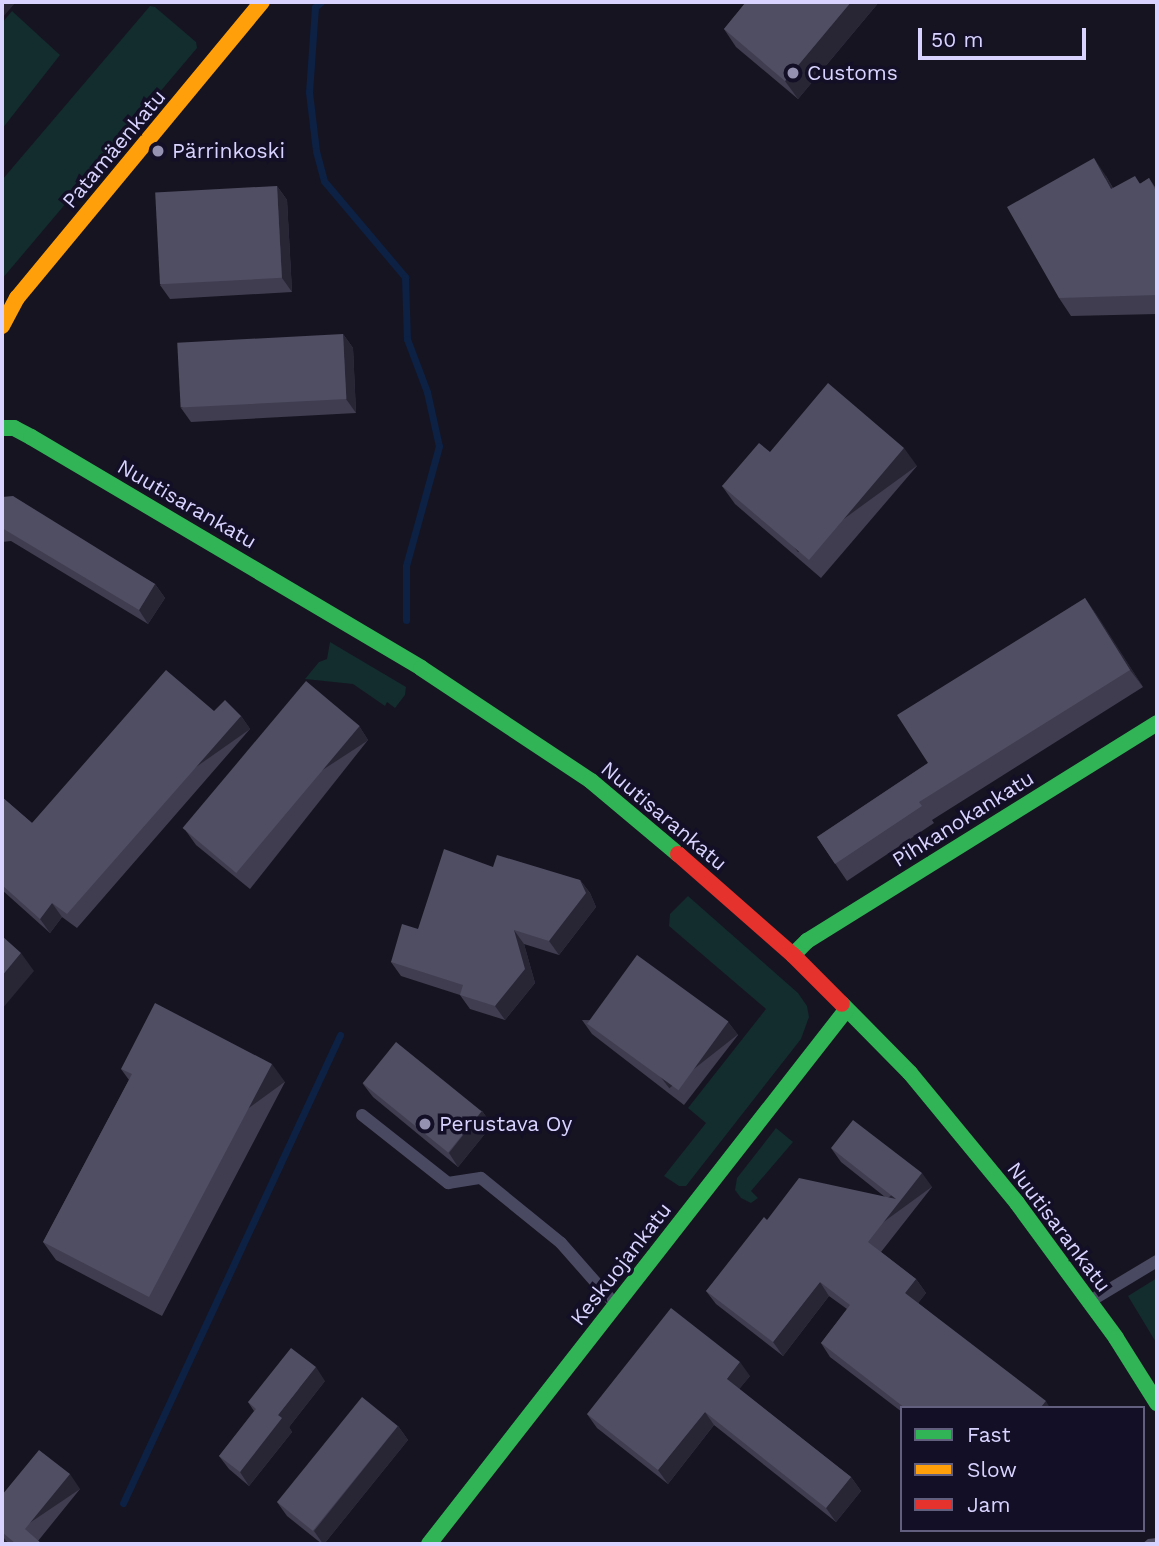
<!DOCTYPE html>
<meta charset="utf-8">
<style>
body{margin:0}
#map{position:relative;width:1159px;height:1546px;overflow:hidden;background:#161421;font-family:"Work Sans",sans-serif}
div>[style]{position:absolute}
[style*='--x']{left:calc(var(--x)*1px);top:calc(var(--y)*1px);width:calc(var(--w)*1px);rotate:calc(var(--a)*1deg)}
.green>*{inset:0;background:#132c2d}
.stream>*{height:7px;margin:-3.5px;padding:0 3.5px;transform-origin:3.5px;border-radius:3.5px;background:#0d2144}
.lane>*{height:12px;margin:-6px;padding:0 6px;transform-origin:6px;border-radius:6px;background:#4a4962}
.fast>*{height:16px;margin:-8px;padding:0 8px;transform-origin:8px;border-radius:8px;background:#30b455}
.slow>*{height:16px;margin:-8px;padding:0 8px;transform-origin:8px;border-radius:8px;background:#ff9f0a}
.jam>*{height:16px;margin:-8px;padding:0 8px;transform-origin:8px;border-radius:8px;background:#e5322d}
.wall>*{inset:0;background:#403d50}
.shaded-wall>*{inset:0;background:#282635;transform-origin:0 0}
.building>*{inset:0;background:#504e63;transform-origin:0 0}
.dots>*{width:19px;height:19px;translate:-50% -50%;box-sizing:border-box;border:4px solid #130f26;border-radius:50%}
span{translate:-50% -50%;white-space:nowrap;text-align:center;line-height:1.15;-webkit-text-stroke:7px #130f26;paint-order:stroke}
.poi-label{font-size:21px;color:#d9d4ff}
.left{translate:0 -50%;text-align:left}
.street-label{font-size:21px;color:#d9d4ff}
.frame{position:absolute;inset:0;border:4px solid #d9d4ff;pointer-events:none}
.legend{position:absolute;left:900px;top:1406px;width:245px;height:126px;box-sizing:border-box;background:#130f26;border:2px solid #625e7d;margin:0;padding:9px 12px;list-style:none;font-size:21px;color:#d9d4ff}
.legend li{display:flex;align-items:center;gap:14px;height:35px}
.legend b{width:35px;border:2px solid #625e7d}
.scale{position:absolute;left:918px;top:28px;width:168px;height:32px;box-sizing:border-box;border:4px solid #d9d4ff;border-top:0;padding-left:9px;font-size:21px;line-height:24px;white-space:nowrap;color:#d9d4ff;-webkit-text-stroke:5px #130f26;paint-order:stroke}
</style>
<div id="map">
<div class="green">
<i style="clip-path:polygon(150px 6px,155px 7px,196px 42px,197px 48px,2px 279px,2px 180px)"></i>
<i style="clip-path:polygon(12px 11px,60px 55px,2px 129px,2px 23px)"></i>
<i style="clip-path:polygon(330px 642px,406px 687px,405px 695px,395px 708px,387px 702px,385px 706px,353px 684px,305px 679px,319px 662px,327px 659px)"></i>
<i style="clip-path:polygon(688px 896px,798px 993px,807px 1006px,809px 1017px,801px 1039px,686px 1186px,679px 1186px,664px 1176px,706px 1123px,688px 1108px,766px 1009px,669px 926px,670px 914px)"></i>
<i style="clip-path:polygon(776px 1128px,793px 1142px,751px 1191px,758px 1198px,751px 1203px,741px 1198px,735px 1190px,737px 1178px)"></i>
<i style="clip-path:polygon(1157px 1278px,1157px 1344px,1128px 1296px)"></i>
</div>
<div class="stream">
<i style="--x:321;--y:2;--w:8;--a:140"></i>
<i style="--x:315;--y:7;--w:85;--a:94"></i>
<i style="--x:309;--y:92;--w:59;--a:83.2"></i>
<i style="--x:316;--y:151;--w:31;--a:75"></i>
<i style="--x:324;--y:181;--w:126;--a:49.8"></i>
<i style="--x:405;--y:277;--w:62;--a:88.2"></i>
<i style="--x:407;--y:339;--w:57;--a:69.3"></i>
<i style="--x:427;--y:392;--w:55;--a:77.5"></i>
<i style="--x:439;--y:446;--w:124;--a:105.4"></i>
<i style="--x:406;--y:566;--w:54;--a:90"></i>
<i style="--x:123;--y:1503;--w:516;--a:-65.12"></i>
</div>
<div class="lane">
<i style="--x:362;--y:1115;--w:110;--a:38.3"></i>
<i style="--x:448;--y:1183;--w:33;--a:-9"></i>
<i style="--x:481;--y:1178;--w:103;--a:39.1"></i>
<i style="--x:561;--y:1243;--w:79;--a:48.6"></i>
<i style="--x:1092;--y:1300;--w:76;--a:-31"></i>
</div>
<div class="fast">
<i style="--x:2;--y:428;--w:12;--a:0"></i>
<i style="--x:14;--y:428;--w:19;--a:28"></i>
<i style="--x:31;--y:437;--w:453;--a:30.6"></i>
<i style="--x:421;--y:668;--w:204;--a:33.6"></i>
<i style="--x:591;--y:781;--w:114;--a:40"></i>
<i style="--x:793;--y:955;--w:20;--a:-45"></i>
<i style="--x:807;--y:941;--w:412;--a:-31.9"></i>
<i style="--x:842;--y:1004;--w:97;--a:45.4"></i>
<i style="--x:910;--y:1073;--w:168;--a:50.5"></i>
<i style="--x:1017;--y:1203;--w:167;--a:53.7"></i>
<i style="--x:1116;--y:1338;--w:77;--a:57.8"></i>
<i style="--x:429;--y:1544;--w:678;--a:-52.01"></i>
</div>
<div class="slow">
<i style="--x:2;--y:326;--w:32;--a:-62"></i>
<i style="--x:17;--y:298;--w:384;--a:-50.4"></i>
</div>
<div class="jam">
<i style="--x:678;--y:854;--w:153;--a:41.3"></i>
<i style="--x:793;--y:955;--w:69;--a:45"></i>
</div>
<div class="wall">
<i style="clip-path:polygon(746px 2px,879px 2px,798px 99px,736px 47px,724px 29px)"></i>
<i style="clip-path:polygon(1106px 176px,1113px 188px,1141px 183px,1149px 178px,1157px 190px,1157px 314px,1071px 316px,1059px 298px)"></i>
<i style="clip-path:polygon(277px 186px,287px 200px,292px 292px,170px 299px,160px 285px)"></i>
<i style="clip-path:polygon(343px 334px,353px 348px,356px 413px,191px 422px,181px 408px)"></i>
<i style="clip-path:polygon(770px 452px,917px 466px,821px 578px,735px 504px,722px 486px)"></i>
<i style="clip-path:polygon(2px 497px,155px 584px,165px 598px,148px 624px,11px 541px,2px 542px)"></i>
<i style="clip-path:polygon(1085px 598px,1143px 687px,932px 820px,934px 823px,847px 881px,817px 837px,928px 763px)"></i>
<i style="clip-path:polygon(214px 711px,241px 716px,250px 729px,77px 928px,62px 917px,50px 933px,2px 890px,2px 797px,32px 823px)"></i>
<i style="clip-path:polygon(359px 726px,368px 740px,250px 889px,196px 845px,186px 831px)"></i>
<i style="clip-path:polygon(493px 867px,580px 880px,590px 893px,596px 907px,559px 955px,524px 944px,535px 983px,505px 1020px,470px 1009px,460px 995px,401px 976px,391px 962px,418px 929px)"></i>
<i style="clip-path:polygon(582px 1020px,728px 1022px,738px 1035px,684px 1105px,592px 1034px)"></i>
<i style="clip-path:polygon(121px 1069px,285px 1082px,162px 1316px,56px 1260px,43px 1242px,129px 1080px)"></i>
<i style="clip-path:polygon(363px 1084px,482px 1111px,492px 1125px,458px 1167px,373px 1097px)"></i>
<i style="clip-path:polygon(831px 1148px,932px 1187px,881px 1252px,916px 1279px,926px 1293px,918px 1303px,1050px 1408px,902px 1408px,902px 1412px,830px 1357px,821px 1343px,847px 1309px,829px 1296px,783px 1356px,716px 1304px,706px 1291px,767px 1220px,885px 1197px,841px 1162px)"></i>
<i style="clip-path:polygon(750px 1376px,739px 1389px,851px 1477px,861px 1491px,836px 1522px,714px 1425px,668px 1484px,597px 1428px,587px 1414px)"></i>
<i style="clip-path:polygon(325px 1381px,289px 1427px,292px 1432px,249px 1486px,229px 1469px,219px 1456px,254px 1411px,248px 1402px)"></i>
<i style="clip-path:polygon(398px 1426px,408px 1440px,324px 1544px,322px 1544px,287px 1516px,277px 1502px)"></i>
<i style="clip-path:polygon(80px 1489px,38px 1541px,42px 1544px,9px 1544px,6px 1541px,3px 1544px,2px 1544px,2px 1495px)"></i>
</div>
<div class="shaded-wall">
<i style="clip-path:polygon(2px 2px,16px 2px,2px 18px)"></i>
<i style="clip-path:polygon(851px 2px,879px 2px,798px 99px,785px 81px)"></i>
<i style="clip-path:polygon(1094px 158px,1106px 176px,1124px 208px,1111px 189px)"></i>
<i style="clip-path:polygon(277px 186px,287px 200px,292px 292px,282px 278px)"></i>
<i style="clip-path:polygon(343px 334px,353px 348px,356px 413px,346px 399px)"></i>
<i style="left:904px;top:448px;width:22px;height:147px;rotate:54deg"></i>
<i style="clip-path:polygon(155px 584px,165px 598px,148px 624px,139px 610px)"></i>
<i style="clip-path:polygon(1085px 598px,1097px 615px,1143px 687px,1130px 670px)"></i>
<i style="left:241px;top:716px;width:16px;height:264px;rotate:55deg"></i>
<i style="left:359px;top:726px;width:17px;height:190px;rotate:57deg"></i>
<i style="clip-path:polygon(580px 880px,590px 893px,596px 907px,559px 955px,549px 941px)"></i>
<i style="clip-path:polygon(52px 903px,62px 917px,50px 933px,40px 919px)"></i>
<i style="clip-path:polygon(514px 930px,524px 944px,535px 983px,505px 1020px,495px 1006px)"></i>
<i style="clip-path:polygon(21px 953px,34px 971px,2px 1009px,2px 976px)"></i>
<i style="left:728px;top:1022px;width:16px;height:87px;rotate:52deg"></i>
<i style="left:272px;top:1064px;width:22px;height:263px;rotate:54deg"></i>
<i style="clip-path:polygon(482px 1111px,492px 1125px,458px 1167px,449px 1153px)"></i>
<i style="left:922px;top:1173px;width:17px;height:88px;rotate:54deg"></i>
<i style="clip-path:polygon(916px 1279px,926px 1293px,915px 1307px,905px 1293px)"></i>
<i style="clip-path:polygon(820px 1282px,829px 1296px,783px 1356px,773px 1342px)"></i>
<i style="clip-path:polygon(740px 1362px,750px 1376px,736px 1393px,727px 1379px)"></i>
<i style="clip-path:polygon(316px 1367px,325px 1381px,289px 1427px,292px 1432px,249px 1486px,240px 1472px,278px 1415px)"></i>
<i style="clip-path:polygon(1046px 1401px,1050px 1408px,1040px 1408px)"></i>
<i style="clip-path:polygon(705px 1412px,714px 1425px,668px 1484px,658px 1470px)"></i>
<i style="clip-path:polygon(398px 1426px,408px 1440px,324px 1544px,323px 1544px,314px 1531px)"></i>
<i style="left:70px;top:1474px;width:18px;height:71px;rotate:56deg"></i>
<i style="clip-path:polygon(851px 1477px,861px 1491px,836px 1522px,826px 1508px)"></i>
<i style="clip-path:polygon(2px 1535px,6px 1541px,3px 1544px,2px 1544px)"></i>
</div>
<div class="building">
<i style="clip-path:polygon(746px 2px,851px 2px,785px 81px,724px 29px)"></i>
<i style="clip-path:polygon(1094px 158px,1111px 189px,1135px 176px,1140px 184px,1149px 178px,1157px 193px,1157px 295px,1059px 298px,1007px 207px)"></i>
<i style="left:277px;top:186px;width:92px;height:122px;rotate:87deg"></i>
<i style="left:343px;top:334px;width:65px;height:166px;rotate:87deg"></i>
<i style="clip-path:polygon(828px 383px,904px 448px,809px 560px,722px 486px,759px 443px,770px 452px)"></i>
<i style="clip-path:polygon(13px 496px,155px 584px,139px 610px,2px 528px,2px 497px)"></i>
<i style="clip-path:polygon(1085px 598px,1130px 670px,919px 802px,922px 806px,835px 864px,817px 837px,928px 763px,897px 715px)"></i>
<i style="clip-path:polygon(166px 670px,214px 711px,225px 700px,241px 716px,67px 914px,52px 903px,40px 919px,2px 885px,2px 797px,32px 823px)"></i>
<i style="left:306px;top:681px;width:70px;height:192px;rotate:40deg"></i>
<i style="clip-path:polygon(444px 849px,493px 867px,497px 855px,580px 880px,586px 893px,549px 941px,514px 930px,525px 969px,495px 1006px,460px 995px,463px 985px,391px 962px,402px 924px,418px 929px)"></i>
<i style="clip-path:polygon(2px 936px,21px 953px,2px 976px)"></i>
<i style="left:637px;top:955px;width:113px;height:85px;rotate:36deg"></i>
<i style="clip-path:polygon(155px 1003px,272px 1064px,149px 1297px,43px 1242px,132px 1074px,121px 1069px)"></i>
<i style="left:396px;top:1042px;width:110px;height:53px;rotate:39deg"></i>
<i style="clip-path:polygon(853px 1120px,922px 1173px,868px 1242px,916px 1279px,905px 1293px,1046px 1401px,1040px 1408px,905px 1408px,821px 1343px,850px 1305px,820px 1282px,773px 1342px,706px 1291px,764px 1217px,767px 1220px,799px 1178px,896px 1199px,831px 1148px)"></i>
<i style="clip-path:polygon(671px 1308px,740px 1362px,727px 1379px,851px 1477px,826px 1508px,705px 1412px,658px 1470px,587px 1414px)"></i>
<i style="clip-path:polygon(291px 1348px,316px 1367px,278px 1415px,282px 1418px,240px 1472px,219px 1456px,256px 1409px,248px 1402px)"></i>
<i style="left:362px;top:1397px;width:46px;height:135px;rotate:39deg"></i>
<i style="clip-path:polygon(39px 1450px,70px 1474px,25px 1529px,42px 1544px,16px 1544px,2px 1532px,2px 1495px)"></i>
<i style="clip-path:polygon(1157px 1538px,1157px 1544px,1142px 1544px,1148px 1539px)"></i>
</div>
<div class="dots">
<i style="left:793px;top:73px;background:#9591b1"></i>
<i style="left:158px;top:151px;background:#9591b1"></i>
<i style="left:425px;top:1124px;background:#9591b1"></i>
</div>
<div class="poi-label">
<span class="left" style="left:807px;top:73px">Customs</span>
<span class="left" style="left:172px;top:151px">Pärrinkoski</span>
<span class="left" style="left:439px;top:1124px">Perustava Oy</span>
</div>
<div class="street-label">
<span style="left:114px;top:149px;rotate:-50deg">Patamäenkatu</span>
<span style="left:187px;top:504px;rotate:30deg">Nuutisarankatu</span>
<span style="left:664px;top:816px;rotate:40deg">Nuutisarankatu</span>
<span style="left:963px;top:819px;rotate:-32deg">Pihkanokankatu</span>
<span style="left:1059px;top:1227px;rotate:53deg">Nuutisarankatu</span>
<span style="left:621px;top:1264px;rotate:-52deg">Keskuojankatu</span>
</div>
<div class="frame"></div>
<ul class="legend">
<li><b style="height:9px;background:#30b455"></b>Fast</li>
<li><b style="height:9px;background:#ff9f0a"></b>Slow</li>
<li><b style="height:9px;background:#e5322d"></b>Jam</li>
</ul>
<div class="scale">50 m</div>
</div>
